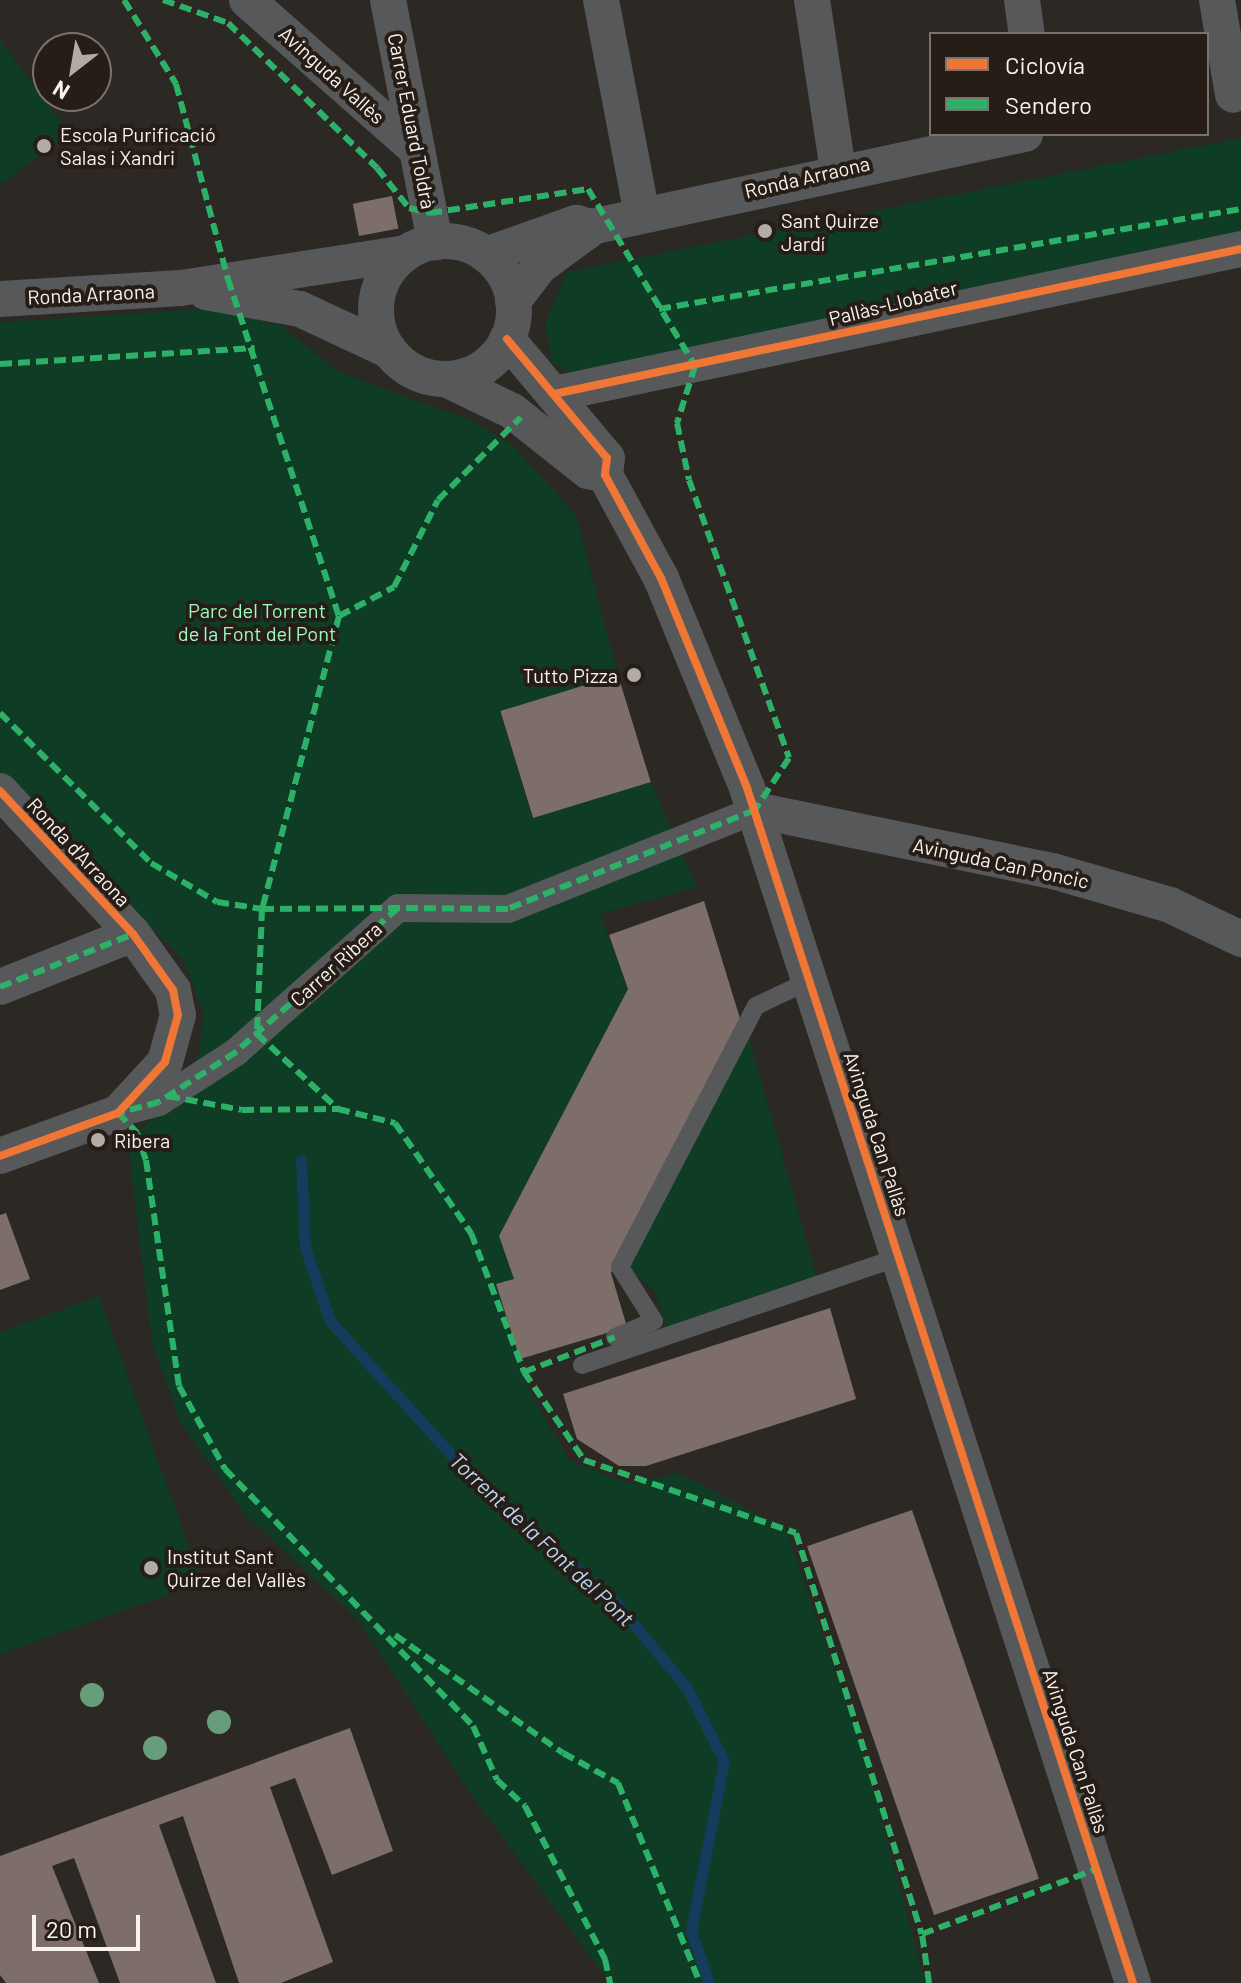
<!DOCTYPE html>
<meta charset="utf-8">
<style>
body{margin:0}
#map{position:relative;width:1241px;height:1983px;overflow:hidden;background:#2c2824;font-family:Barlow,sans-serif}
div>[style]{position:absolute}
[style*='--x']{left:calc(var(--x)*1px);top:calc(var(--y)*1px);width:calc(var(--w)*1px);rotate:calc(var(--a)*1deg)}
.green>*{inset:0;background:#0f3c25}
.stream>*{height:11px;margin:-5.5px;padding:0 5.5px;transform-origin:5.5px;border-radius:5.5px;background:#143c5c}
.building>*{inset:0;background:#7e6e69;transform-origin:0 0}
.service>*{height:18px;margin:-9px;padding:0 9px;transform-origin:9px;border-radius:9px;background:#575859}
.pedestrian>*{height:28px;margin:-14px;padding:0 14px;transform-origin:14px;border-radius:14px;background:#575859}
.minor>*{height:36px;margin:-18px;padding:0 18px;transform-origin:18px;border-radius:18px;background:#575859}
.minor>.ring{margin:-18px;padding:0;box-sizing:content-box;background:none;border:36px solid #575859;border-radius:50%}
.quiet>*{height:6px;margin-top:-3px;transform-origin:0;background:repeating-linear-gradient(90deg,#2db169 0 12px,transparent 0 18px)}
.cycleway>*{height:8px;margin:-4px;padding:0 4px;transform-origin:4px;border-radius:4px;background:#f07635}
.trees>*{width:24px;height:24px;margin:-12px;border-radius:50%;background:#679d7a}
.dots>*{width:22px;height:22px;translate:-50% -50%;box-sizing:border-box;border:4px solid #261d17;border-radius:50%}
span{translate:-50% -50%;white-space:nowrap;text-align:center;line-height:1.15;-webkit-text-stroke:8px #261d17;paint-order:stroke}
.street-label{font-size:20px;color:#f9f3ee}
.poi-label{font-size:20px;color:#f9f3ee}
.left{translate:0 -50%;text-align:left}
.right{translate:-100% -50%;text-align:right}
.park-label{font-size:20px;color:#98fcc0}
.water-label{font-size:22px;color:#b9d7f3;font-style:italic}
.legend{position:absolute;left:929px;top:32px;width:280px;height:104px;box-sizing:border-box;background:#261d17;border:2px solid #7a736d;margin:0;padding:10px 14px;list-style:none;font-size:24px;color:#f9f3ee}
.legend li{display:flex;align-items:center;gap:16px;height:40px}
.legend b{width:40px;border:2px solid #7a736d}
.north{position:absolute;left:32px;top:32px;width:80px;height:80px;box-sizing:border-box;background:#261d17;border:2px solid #7a736d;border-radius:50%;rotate:211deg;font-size:22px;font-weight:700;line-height:32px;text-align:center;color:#f9f3ee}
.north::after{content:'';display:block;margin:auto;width:28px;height:36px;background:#b1aca7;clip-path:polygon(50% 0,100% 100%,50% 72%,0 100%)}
.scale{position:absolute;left:32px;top:1915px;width:108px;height:36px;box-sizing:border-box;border:4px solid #f9f3ee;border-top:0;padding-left:10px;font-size:24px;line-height:28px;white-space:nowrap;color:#f9f3ee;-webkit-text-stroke:6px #261d17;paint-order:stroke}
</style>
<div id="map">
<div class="green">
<i style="clip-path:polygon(0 40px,70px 133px,0 185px)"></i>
<i style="clip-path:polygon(1241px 138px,1241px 237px,577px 378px,552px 362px,545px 322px,567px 272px)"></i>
<i style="clip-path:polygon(206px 309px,280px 325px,339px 372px,470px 420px,512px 445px,576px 515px,618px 675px,500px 711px,532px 817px,651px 782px,697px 887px,600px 914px,628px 989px,499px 1236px,514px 1279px,497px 1285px,531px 1394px,569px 1460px,630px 1484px,679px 1473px,786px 1529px,866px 1760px,925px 1983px,610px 1983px,472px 1796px,360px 1622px,245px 1514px,181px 1424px,152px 1343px,128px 1144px,178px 1090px,198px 1055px,204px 1016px,183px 959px,0 777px,0 322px)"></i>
<i style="clip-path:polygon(748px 1034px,820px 1288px,667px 1331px,655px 1292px,626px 1266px)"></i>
<i style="clip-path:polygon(99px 1296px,202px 1583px,0 1654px,0 1332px)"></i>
</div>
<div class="stream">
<i style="--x:301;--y:1160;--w:87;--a:87.4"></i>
<i style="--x:305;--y:1247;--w:78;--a:71.3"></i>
<i style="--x:330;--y:1321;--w:205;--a:47.8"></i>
<i style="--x:468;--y:1473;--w:200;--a:41.3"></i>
<i style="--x:618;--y:1605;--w:108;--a:50.3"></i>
<i style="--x:687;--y:1688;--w:82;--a:63.1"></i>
<i style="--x:724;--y:1761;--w:173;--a:101"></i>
<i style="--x:691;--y:1931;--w:55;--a:70.9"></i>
</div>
<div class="building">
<i style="left:392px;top:196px;width:33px;height:40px;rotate:79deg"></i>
<i style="left:618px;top:675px;width:112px;height:123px;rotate:73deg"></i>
<i style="clip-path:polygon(704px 901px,742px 1025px,611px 1273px,627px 1327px,520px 1359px,496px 1284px,514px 1279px,499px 1236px,628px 989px,609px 935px)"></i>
<i style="clip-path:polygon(6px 1213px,30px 1279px,0 1290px,0 1215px)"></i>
<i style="clip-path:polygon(830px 1308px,856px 1399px,646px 1466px,619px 1466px,577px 1439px,563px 1394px)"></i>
<i style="left:912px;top:1510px;width:390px;height:111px;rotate:71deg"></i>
<i style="clip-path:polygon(350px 1728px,393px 1851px,332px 1875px,295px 1778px,270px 1787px,333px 1962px,281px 1983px,239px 1983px,183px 1816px,159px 1825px,216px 1983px,120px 1983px,74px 1858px,52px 1866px,99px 1983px,6px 1983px,0 1975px,0 1856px)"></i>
</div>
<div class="service">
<i style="--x:615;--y:1337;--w:42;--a:-22.3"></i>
<i style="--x:654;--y:1321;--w:64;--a:-122.2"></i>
<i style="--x:620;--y:1267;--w:294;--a:-62.5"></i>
<i style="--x:756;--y:1006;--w:61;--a:-25.3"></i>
<i style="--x:582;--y:1365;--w:336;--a:-18.8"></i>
</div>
<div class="pedestrian">
<i style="--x:118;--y:1113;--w:42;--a:-15"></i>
<i style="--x:159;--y:1102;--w:92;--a:-33"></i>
<i style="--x:236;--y:1052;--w:217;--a:-41.6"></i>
<i style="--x:398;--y:908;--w:110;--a:0.5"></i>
<i style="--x:508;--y:909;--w:266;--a:-21.8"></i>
</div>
<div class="minor">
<i style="--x:247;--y:0;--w:227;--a:41.4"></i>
<i style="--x:388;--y:0;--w:247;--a:79"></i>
<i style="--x:601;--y:0;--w:219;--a:79.2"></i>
<i style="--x:812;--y:0;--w:171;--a:81.3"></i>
<i style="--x:1022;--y:0;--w:34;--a:82"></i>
<i style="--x:1217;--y:0;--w:96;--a:80.4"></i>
<i class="ring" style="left:376px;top:241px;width:102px;height:102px"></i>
<i style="--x:486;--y:255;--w:96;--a:-19.6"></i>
<i style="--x:576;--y:223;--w:16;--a:15"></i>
<i style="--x:591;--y:227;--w:444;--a:-12.1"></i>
<i style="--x:206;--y:292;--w:96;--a:10.3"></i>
<i style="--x:300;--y:309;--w:99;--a:25"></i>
<i style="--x:0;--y:299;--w:181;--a:-3.5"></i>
<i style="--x:181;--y:288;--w:228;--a:-8.8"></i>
<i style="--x:513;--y:301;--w:44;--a:-52.4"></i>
<i style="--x:540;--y:266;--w:61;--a:-36.3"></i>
<i style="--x:507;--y:339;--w:155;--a:50"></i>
<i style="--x:607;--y:458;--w:17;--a:97"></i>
<i style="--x:605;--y:475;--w:117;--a:61.5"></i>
<i style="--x:661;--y:578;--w:227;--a:67.7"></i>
<i style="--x:747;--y:788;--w:1256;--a:72.1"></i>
<i style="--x:446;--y:379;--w:73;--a:25.9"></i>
<i style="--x:512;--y:411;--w:97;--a:38.3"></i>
<i style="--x:588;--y:471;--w:17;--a:13"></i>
<i style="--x:554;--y:394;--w:702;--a:-11.92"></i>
<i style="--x:0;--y:791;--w:195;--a:47.1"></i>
<i style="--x:133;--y:934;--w:69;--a:54.5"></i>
<i style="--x:173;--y:990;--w:25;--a:79"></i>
<i style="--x:178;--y:1015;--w:49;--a:105.5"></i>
<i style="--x:165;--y:1062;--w:69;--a:132.7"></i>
<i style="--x:118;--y:1113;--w:126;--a:160"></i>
<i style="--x:755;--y:810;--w:304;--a:11.6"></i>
<i style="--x:1053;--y:871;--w:122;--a:16.2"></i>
<i style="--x:1170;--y:905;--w:79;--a:25.6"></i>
<i style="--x:0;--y:987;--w:143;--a:-21.7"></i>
</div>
<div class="quiet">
<i style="--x:124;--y:0;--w:99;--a:58.2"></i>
<i style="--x:176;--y:84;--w:202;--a:75.1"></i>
<i style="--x:228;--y:279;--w:355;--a:71.8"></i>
<i style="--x:339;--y:616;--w:303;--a:104.7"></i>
<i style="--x:262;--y:909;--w:125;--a:92.3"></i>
<i style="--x:257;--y:1034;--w:110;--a:42.8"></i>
<i style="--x:163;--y:0;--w:69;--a:19.5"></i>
<i style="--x:228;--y:23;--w:208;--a:44.2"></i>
<i style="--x:377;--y:168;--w:51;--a:51.3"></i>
<i style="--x:409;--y:208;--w:22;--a:13"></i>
<i style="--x:430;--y:213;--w:160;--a:-8.6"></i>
<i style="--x:588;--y:189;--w:207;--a:58.8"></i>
<i style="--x:695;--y:366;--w:60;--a:107.5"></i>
<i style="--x:677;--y:423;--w:58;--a:78.1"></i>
<i style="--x:689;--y:480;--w:295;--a:70.2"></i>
<i style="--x:789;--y:758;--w:62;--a:123.2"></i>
<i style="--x:755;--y:810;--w:266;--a:158.2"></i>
<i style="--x:508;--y:909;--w:110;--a:-179.5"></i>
<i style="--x:398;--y:908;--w:217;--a:138.4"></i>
<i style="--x:236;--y:1052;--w:92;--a:147"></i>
<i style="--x:159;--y:1102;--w:42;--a:165"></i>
<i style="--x:118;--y:1113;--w:28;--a:46"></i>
<i style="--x:137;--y:1133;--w:28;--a:72"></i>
<i style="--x:146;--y:1160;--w:228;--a:81.7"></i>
<i style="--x:179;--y:1386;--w:95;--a:61"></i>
<i style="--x:225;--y:1469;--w:357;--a:46"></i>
<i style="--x:473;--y:1726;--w:59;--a:66"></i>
<i style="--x:497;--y:1780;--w:38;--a:43"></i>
<i style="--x:525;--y:1806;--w:173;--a:62.4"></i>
<i style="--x:605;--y:1959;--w:25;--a:78"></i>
<i style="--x:659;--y:309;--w:591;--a:-9.75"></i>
<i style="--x:0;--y:364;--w:255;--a:-3.6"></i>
<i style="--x:339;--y:616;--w:62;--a:-27.8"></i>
<i style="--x:394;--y:587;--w:97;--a:-63.2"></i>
<i style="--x:438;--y:500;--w:117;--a:-45"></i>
<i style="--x:0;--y:713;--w:213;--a:44.8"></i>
<i style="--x:151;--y:863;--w:77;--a:30.6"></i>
<i style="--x:217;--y:902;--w:46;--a:8.8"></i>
<i style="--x:262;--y:909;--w:136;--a:-0.4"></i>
<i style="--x:0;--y:987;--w:143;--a:-21.7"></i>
<i style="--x:168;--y:1096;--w:75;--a:10.7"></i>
<i style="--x:242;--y:1110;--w:96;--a:-0.6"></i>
<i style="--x:338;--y:1109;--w:59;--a:13.8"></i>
<i style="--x:395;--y:1123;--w:134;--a:55.4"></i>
<i style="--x:471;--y:1233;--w:149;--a:69.1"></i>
<i style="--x:524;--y:1372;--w:97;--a:-21"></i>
<i style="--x:524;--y:1372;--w:107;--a:55.7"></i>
<i style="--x:584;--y:1460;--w:224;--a:19"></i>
<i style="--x:796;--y:1533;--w:420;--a:72.6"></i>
<i style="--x:395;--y:1635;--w:205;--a:35.1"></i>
<i style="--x:563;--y:1753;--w:63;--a:28.6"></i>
<i style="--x:618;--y:1783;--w:216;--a:67.7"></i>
<i style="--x:929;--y:1983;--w:49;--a:-98.1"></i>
<i style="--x:922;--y:1934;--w:187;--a:-20.4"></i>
</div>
<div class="cycleway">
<i style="--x:507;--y:339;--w:155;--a:50"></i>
<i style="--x:607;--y:458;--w:17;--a:97"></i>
<i style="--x:605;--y:475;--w:117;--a:61.5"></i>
<i style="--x:661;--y:578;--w:227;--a:67.7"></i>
<i style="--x:747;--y:788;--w:1256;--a:72.1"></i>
<i style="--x:554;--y:394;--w:702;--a:-11.92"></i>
<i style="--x:0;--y:791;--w:195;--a:47.1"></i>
<i style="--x:133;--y:934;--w:69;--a:54.5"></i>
<i style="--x:173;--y:990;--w:25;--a:79"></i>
<i style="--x:178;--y:1015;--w:49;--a:105.5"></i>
<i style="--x:165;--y:1062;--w:69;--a:132.7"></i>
<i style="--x:118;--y:1113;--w:126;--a:160"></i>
</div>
<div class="trees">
<i style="left:92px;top:1695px"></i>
<i style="left:219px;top:1722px"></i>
<i style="left:155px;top:1748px"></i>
</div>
<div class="dots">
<i style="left:44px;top:146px;background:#b1aca7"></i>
<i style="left:765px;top:231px;background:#b1aca7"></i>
<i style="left:634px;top:675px;background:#b1aca7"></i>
<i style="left:98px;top:1140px;background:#b1aca7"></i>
<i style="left:151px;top:1568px;background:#b1aca7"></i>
</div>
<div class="street-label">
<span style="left:332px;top:75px;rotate:42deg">Avinguda Vallès</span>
<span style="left:412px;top:121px;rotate:79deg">Carrer Eduard Toldrà</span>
<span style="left:807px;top:177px;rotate:-13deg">Ronda Arraona</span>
<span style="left:91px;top:294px;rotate:-3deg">Ronda Arraona</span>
<span style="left:893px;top:303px;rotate:-14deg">Pallàs-Llobater</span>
<span style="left:79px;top:852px;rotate:47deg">Ronda d'Arraona</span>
<span style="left:1001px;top:863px;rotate:12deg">Avinguda Can Poncic</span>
<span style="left:336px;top:964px;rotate:-42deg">Carrer Ribera</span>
<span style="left:877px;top:1134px;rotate:72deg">Avinguda Can Pallàs</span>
<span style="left:1076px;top:1751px;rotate:72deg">Avinguda Can Pallàs</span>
</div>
<div class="poi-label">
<span class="left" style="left:60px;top:146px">Escola Purificació<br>Salas i Xandri</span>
<span class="left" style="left:781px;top:232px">Sant Quirze<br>Jardí</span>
<span class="right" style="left:618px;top:675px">Tutto Pizza</span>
<span class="left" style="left:114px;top:1140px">Ribera</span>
<span class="left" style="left:167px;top:1568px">Institut Sant<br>Quirze del Vallès</span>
</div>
<div class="park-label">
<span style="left:257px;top:622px">Parc del Torrent<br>de la Font del Pont</span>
</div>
<div class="water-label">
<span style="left:542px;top:1539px;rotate:43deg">Torrent de la Font del Pont</span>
</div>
<ul class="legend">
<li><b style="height:10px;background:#f07635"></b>Ciclovía</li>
<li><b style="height:10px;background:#2db169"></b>Sendero</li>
</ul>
<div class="north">N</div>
<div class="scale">20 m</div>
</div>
